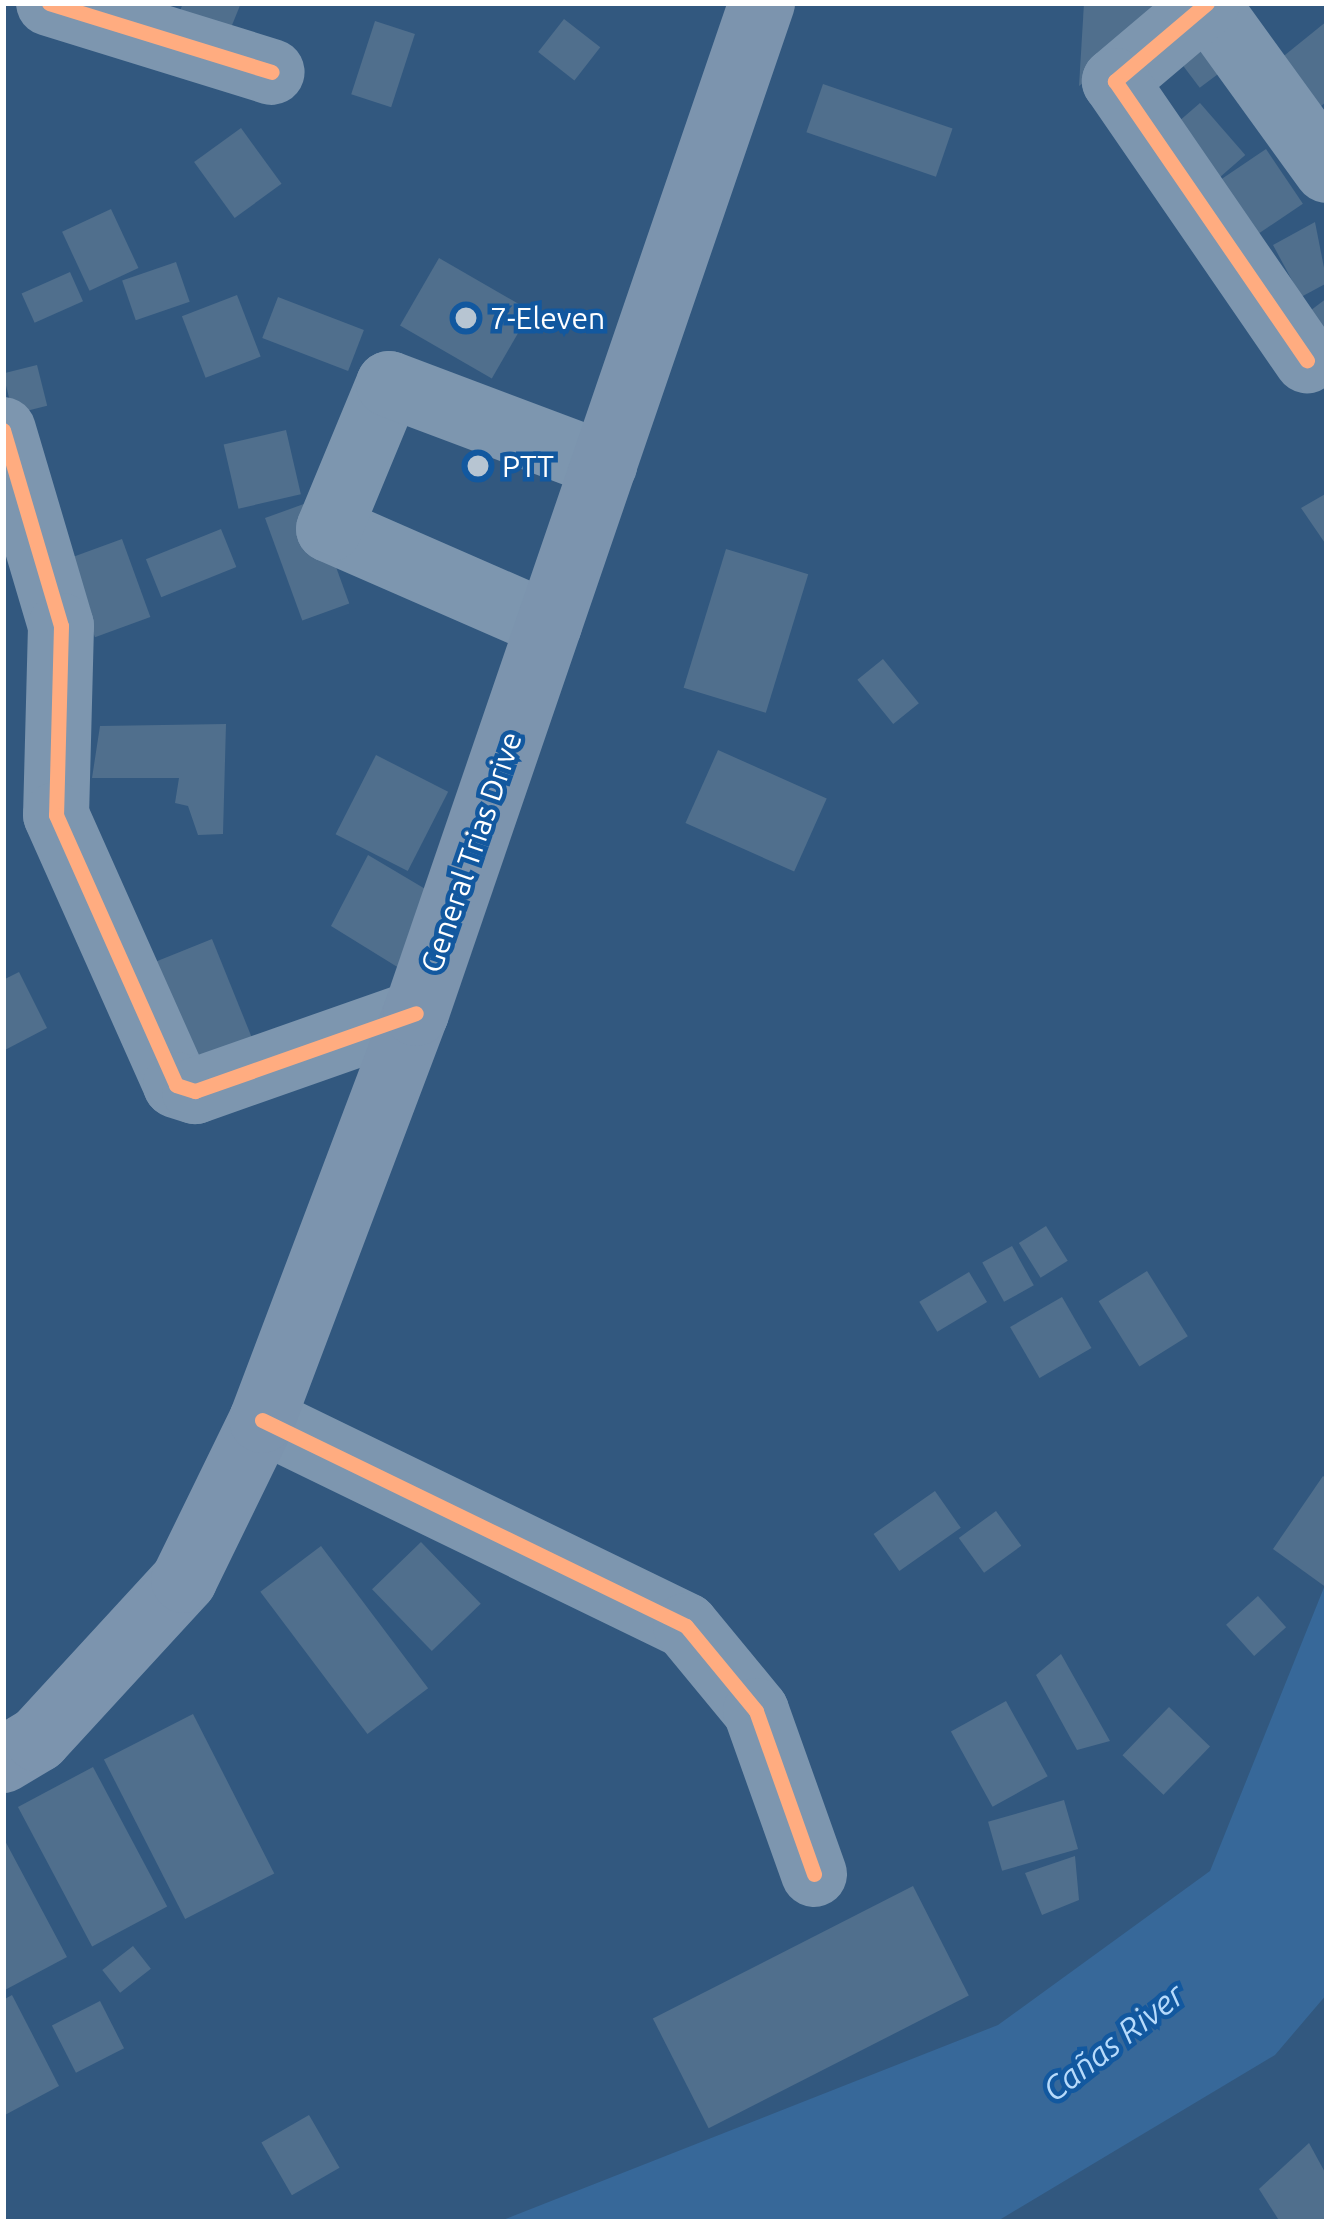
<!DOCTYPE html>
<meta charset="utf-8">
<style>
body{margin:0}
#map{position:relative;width:1330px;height:2225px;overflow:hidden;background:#32587f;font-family:Ubuntu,sans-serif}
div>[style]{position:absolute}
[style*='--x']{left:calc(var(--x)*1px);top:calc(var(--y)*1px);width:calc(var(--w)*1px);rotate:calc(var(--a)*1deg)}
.water>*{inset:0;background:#376899}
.building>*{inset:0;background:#506f8d;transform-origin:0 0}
.minor>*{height:66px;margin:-33px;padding:0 33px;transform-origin:33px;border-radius:33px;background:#7d96af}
.major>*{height:66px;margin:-33px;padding:0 33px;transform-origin:33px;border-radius:33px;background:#7c94ae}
.cycleway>*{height:15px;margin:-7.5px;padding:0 7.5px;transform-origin:7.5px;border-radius:7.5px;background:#ffac80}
.dots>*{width:33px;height:33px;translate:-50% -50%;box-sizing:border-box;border:6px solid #12589f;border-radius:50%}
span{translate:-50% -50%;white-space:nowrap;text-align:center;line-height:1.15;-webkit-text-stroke:9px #12589f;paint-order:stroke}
.poi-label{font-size:30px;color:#fff}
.left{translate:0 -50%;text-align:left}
.street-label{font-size:30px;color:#fff}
.water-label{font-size:33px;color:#b6dafb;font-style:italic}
.frame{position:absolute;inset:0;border:6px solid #fff;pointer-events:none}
</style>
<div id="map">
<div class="water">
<i style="clip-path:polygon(1327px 1580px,1327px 1994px,1275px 2055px,996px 2222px,498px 2222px,998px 2025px,1210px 1871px)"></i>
</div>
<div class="building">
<i style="clip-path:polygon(183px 3px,241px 3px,226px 40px,177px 19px)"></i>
<i style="clip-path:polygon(1084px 3px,1157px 3px,1155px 34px,1079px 86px)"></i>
<i style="left:564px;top:19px;width:46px;height:42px;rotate:38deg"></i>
<i style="left:375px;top:21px;width:42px;height:77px;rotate:18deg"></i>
<i style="clip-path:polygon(1327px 21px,1327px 101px,1320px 107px,1280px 59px)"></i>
<i style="left:1199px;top:27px;width:49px;height:36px;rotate:53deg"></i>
<i style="left:823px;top:84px;width:137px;height:51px;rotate:19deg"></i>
<i style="left:1200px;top:103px;width:69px;height:36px;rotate:49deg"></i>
<i style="left:241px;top:128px;width:69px;height:58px;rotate:54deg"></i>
<i style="left:1266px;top:149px;width:66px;height:75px;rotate:56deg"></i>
<i style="left:111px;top:209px;width:65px;height:54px;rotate:65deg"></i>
<i style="clip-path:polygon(1315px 222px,1327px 283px,1301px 297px,1273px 245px)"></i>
<i style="left:439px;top:258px;width:106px;height:78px;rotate:30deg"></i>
<i style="left:176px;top:262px;width:42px;height:57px;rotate:71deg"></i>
<i style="left:70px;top:272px;width:32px;height:53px;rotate:66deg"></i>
<i style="left:237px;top:295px;width:66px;height:59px;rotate:69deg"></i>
<i style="left:278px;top:297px;width:92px;height:44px;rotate:21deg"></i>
<i style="clip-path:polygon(1327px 298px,1327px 348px,1294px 323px)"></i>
<i style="left:37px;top:365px;width:42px;height:35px;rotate:76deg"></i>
<i style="left:286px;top:430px;width:66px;height:64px;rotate:77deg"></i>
<i style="clip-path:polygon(1327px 493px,1327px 546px,1301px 508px)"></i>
<i style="left:312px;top:501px;width:109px;height:50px;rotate:70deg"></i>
<i style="left:221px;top:529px;width:41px;height:81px;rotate:68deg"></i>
<i style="left:122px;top:539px;width:83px;height:59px;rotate:70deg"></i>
<i style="left:726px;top:549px;width:86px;height:145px;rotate:17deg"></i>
<i style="left:883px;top:659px;width:57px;height:33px;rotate:51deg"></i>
<i style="clip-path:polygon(226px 724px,223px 834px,198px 835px,188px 806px,175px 803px,179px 778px,92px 778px,100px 726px)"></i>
<i style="left:718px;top:750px;width:119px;height:80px;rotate:24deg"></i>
<i style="left:376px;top:755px;width:81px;height:89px;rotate:27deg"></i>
<i style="clip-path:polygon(368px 855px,427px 890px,399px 968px,331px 926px)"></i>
<i style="left:212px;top:939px;width:124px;height:79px;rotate:68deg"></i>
<i style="clip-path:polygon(19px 972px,47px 1028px,3px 1051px,3px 980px)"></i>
<i style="left:1046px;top:1226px;width:41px;height:32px;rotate:58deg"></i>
<i style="left:1012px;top:1246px;width:45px;height:34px;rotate:61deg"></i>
<i style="left:1147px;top:1271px;width:77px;height:57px;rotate:58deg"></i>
<i style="left:969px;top:1272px;width:35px;height:58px;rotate:59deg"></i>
<i style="left:1062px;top:1297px;width:59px;height:60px;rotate:60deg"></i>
<i style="clip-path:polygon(1323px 1476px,1327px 1479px,1327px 1588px,1273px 1549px)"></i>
<i style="left:935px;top:1491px;width:45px;height:75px;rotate:55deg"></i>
<i style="left:996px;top:1511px;width:43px;height:46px;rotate:54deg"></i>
<i style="left:421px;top:1542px;width:86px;height:68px;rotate:46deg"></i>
<i style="left:321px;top:1546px;width:178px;height:76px;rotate:53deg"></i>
<i style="left:1258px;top:1596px;width:42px;height:43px;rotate:48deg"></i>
<i style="clip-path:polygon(1061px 1654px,1110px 1741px,1077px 1750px,1036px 1675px)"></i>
<i style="left:1006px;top:1701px;width:86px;height:63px;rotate:61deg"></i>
<i style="left:1169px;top:1707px;width:57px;height:67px;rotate:44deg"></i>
<i style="left:193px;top:1714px;width:179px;height:100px;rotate:63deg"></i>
<i style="left:93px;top:1767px;width:158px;height:85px;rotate:62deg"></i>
<i style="left:1064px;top:1800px;width:51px;height:79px;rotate:74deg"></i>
<i style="clip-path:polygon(3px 1837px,67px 1957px,3px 1991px)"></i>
<i style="clip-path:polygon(1075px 1856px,1079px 1900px,1042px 1915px,1025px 1873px)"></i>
<i style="left:913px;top:1886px;width:123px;height:292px;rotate:63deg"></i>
<i style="left:133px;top:1946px;width:29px;height:39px;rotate:52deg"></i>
<i style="clip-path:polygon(12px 1995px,59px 2086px,3px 2116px,3px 2000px)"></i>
<i style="left:100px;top:2001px;width:53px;height:54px;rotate:63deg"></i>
<i style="left:309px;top:2115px;width:61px;height:55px;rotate:60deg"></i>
<i style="clip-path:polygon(1309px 2143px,1327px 2176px,1327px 2222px,1280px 2222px,1259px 2189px)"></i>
</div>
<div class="minor">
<i style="--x:49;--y:3;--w:233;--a:17.2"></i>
<i style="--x:1206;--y:3;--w:206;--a:54.1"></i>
<i style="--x:1207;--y:3;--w:121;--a:139.7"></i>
<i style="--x:1115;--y:81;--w:339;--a:55.5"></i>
<i style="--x:3;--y:430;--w:204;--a:73.5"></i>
<i style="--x:61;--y:626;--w:189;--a:91.5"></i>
<i style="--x:56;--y:815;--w:295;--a:66"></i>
<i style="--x:176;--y:1085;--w:20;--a:18"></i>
<i style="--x:195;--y:1091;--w:234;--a:-19.4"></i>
<i style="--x:549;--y:625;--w:240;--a:-156.4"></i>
<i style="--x:329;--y:529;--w:157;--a:-67.5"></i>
<i style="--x:389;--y:384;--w:230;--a:20.6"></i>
<i style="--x:262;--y:1420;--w:471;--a:25.9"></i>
<i style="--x:686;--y:1626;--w:110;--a:50.5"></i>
<i style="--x:756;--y:1711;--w:173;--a:70.4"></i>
</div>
<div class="major">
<i style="--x:3;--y:1760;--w:41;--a:-31"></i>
<i style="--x:38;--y:1739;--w:216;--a:-47.4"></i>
<i style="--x:184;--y:1580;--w:178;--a:-64"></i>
<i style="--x:262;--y:1420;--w:435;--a:-69.3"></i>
<i style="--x:416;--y:1013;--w:1068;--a:-71.09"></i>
</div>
<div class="cycleway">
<i style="--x:49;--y:3;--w:233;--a:17.2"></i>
<i style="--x:1207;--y:3;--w:121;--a:139.7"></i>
<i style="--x:1115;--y:81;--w:339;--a:55.5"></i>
<i style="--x:3;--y:430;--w:204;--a:73.5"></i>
<i style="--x:61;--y:626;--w:189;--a:91.5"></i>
<i style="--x:56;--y:815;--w:295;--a:66"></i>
<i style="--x:176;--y:1085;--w:20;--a:18"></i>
<i style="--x:195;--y:1091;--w:234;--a:-19.4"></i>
<i style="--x:262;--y:1420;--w:471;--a:25.9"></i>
<i style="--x:686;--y:1626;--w:110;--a:50.5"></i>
<i style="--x:756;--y:1711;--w:173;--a:70.4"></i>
</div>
<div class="dots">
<i style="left:466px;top:318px;background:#b7c5d2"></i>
<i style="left:478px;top:466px;background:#b7c5d2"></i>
</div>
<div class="poi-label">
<span class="left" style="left:490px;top:318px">7-Eleven</span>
<span class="left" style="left:502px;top:466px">PTT</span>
</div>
<div class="street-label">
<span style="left:471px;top:852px;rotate:-71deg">General Trias Drive</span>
</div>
<div class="water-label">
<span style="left:1113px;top:2042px;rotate:-38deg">Cañas River</span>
</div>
<div class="frame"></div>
</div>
